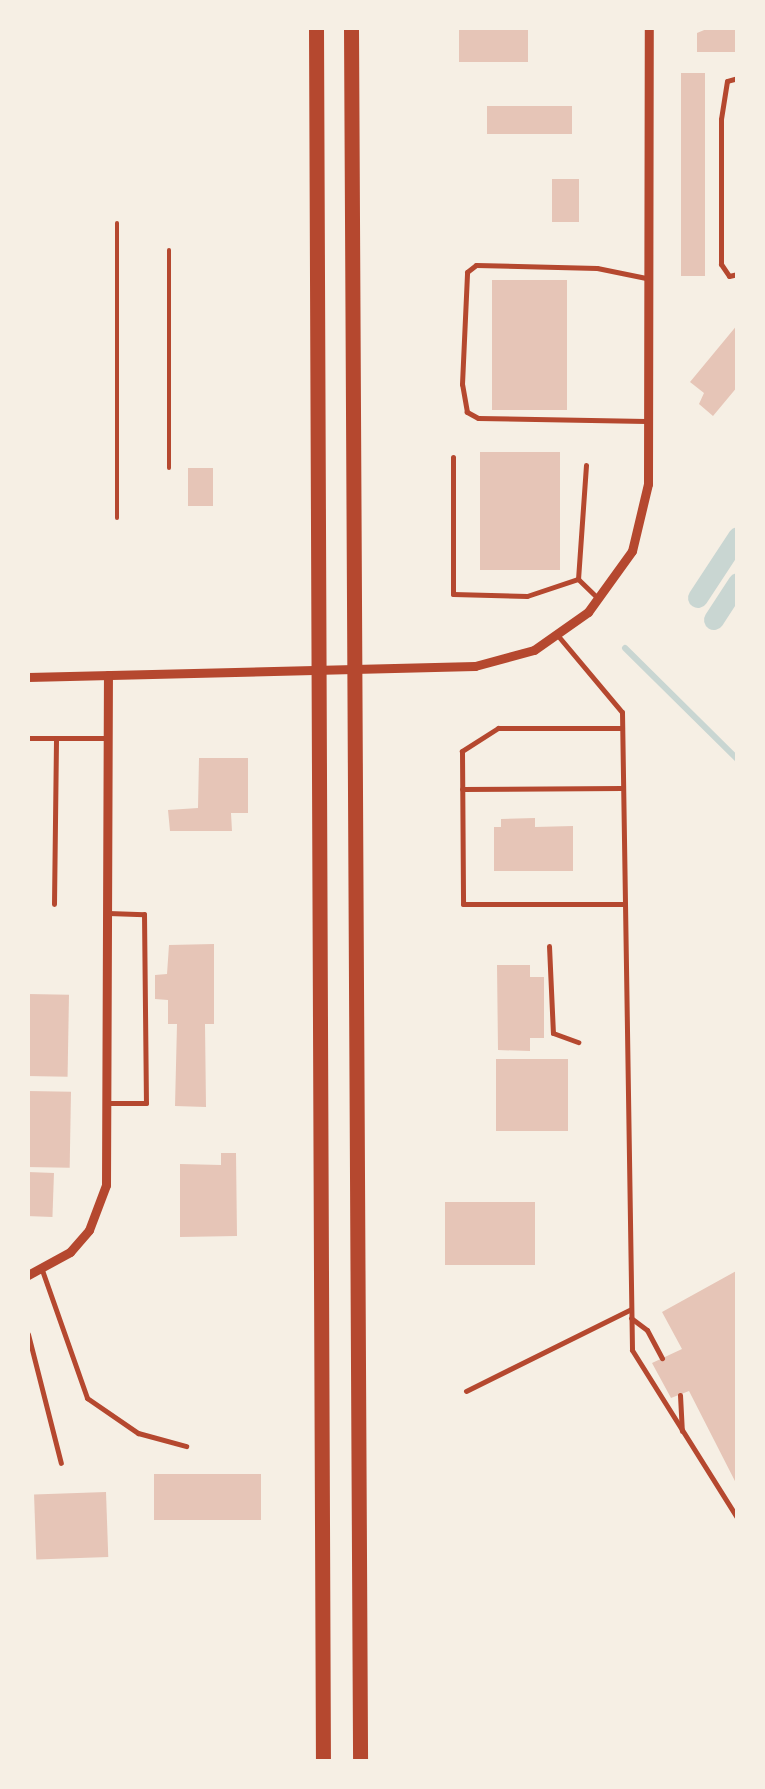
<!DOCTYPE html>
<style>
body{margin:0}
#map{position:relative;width:765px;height:1789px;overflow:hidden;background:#f6efe4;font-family:"Archivo Narrow",sans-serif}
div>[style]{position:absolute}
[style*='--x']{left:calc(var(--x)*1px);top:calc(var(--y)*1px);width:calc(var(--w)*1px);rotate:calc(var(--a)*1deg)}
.stream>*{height:6px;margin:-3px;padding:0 3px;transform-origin:3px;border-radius:3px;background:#c9d6d2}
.canal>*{height:20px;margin:-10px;padding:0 10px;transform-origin:10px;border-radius:10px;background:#c9d6d2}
.building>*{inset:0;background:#e6c5b7;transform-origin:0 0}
.path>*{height:4px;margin:-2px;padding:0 2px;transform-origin:2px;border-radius:2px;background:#b5482f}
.service>*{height:5px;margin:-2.5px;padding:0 2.5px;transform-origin:2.5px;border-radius:2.5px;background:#b5482f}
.minor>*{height:9px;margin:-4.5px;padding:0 4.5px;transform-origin:4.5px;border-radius:4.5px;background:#b5482f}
.primary>*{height:15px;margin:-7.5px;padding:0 7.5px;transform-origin:7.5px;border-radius:7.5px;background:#b5482f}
span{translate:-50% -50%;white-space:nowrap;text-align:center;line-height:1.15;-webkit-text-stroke:9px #f6efe4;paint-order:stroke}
.frame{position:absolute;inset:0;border:30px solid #f6efe4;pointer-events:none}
</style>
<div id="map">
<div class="stream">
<i style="--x:625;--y:648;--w:159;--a:44.7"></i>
</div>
<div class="canal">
<i style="--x:698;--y:598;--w:73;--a:-56.7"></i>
<i style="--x:714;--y:620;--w:44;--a:-57"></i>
</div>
<div class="building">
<i style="left:459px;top:28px;width:69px;height:34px"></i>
<i style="clip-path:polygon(709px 28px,738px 28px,738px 52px,697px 52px,697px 33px)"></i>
<i style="left:681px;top:73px;width:24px;height:203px"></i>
<i style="left:487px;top:106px;width:85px;height:28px"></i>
<i style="left:552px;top:179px;width:27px;height:43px"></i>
<i style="left:492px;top:280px;width:75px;height:130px"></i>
<i style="clip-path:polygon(738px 324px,738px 386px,713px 416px,699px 404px,704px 393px,690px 382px)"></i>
<i style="left:480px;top:452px;width:80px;height:118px"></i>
<i style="left:213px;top:468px;width:38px;height:25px;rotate:90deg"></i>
<i style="clip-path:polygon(199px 758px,248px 758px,248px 813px,231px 813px,232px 831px,170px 831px,168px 810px,198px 808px)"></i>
<i style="clip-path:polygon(535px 818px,535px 827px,573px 826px,573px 871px,494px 871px,494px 827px,501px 827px,501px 819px)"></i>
<i style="clip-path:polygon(214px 944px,214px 1024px,205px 1024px,206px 1107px,175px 1106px,177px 1024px,168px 1024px,168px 1000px,155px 999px,155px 975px,167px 974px,169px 945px)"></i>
<i style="clip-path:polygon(497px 965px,530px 965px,530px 977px,544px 977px,544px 1038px,530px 1038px,530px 1051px,498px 1050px)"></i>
<i style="left:28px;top:994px;width:41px;height:82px;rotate:1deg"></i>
<i style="left:496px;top:1059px;width:72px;height:72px"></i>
<i style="left:28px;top:1091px;width:43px;height:76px;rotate:1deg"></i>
<i style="clip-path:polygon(221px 1153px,236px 1153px,237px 1236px,180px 1237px,180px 1164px,221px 1165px)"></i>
<i style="left:28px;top:1172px;width:26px;height:44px;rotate:2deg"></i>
<i style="left:445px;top:1202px;width:90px;height:63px"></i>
<i style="clip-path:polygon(738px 1270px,738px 1487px,689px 1391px,671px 1398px,652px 1363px,682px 1349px,662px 1312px)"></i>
<i style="left:154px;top:1474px;width:107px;height:46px"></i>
<i style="left:106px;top:1492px;width:65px;height:72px;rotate:88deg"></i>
</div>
<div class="path">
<i style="--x:169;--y:250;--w:218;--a:90"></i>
<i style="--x:117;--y:518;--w:295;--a:-90"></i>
</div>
<div class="service">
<i style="--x:738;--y:78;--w:11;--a:165"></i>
<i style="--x:727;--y:81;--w:38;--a:99"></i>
<i style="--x:721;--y:119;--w:145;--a:90"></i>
<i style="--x:721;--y:264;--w:14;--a:56"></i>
<i style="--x:729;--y:276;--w:9;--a:-13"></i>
<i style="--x:646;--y:421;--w:168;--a:-179"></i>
<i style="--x:478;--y:418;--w:13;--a:-151"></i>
<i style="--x:467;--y:412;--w:28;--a:-100"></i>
<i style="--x:462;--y:384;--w:112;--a:-87.4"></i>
<i style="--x:467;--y:272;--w:11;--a:-38"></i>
<i style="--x:476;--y:265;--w:121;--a:1.4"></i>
<i style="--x:597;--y:268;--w:50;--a:11.5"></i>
<i style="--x:453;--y:457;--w:137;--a:90"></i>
<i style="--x:453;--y:594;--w:74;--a:1.5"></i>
<i style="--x:527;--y:596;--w:54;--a:-18.4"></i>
<i style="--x:586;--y:465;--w:114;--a:94"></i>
<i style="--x:578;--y:579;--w:28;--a:44"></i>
<i style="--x:559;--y:637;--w:98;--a:50"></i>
<i style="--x:622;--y:712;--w:638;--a:89.1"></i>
<i style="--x:632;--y:1350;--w:199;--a:57.9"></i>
<i style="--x:622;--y:728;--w:124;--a:180"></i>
<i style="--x:498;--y:728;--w:43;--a:147.4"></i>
<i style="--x:462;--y:751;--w:153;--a:89.6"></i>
<i style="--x:463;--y:904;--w:161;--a:0"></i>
<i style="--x:28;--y:738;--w:77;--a:0"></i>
<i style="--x:462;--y:789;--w:160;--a:-0.4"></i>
<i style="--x:54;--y:904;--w:166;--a:-89.3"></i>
<i style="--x:108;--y:913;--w:36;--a:2"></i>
<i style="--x:144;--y:914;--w:189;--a:89.4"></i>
<i style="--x:146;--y:1103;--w:36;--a:180"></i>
<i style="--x:549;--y:946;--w:87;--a:87.4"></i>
<i style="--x:553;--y:1033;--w:27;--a:20"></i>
<i style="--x:42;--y:1270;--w:136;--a:70.6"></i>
<i style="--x:87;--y:1398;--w:62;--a:34.5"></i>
<i style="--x:138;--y:1433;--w:50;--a:15.2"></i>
<i style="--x:631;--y:1318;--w:20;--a:37"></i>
<i style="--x:647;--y:1330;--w:32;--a:62"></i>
<i style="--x:28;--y:1334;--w:133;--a:75.7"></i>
<i style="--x:466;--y:1391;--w:184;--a:-26.4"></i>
<i style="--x:680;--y:1395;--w:36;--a:87"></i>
</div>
<div class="minor">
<i style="--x:28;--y:677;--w:447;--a:-1.4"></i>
<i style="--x:475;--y:666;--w:61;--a:-15.2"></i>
<i style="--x:534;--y:650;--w:66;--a:-35.1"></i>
<i style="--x:588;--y:612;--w:75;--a:-54.2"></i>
<i style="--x:632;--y:551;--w:69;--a:-76.6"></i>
<i style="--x:648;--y:484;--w:456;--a:-89.9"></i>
<i style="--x:28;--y:1275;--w:48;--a:-28.7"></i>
<i style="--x:70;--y:1252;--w:29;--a:-49"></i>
<i style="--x:89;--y:1230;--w:48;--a:-69.3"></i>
<i style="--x:106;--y:1185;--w:510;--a:-89.78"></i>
</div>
<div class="primary">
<i style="--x:316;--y:28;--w:1734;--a:89.77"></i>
<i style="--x:351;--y:28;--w:1734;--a:89.7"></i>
</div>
<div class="frame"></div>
</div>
